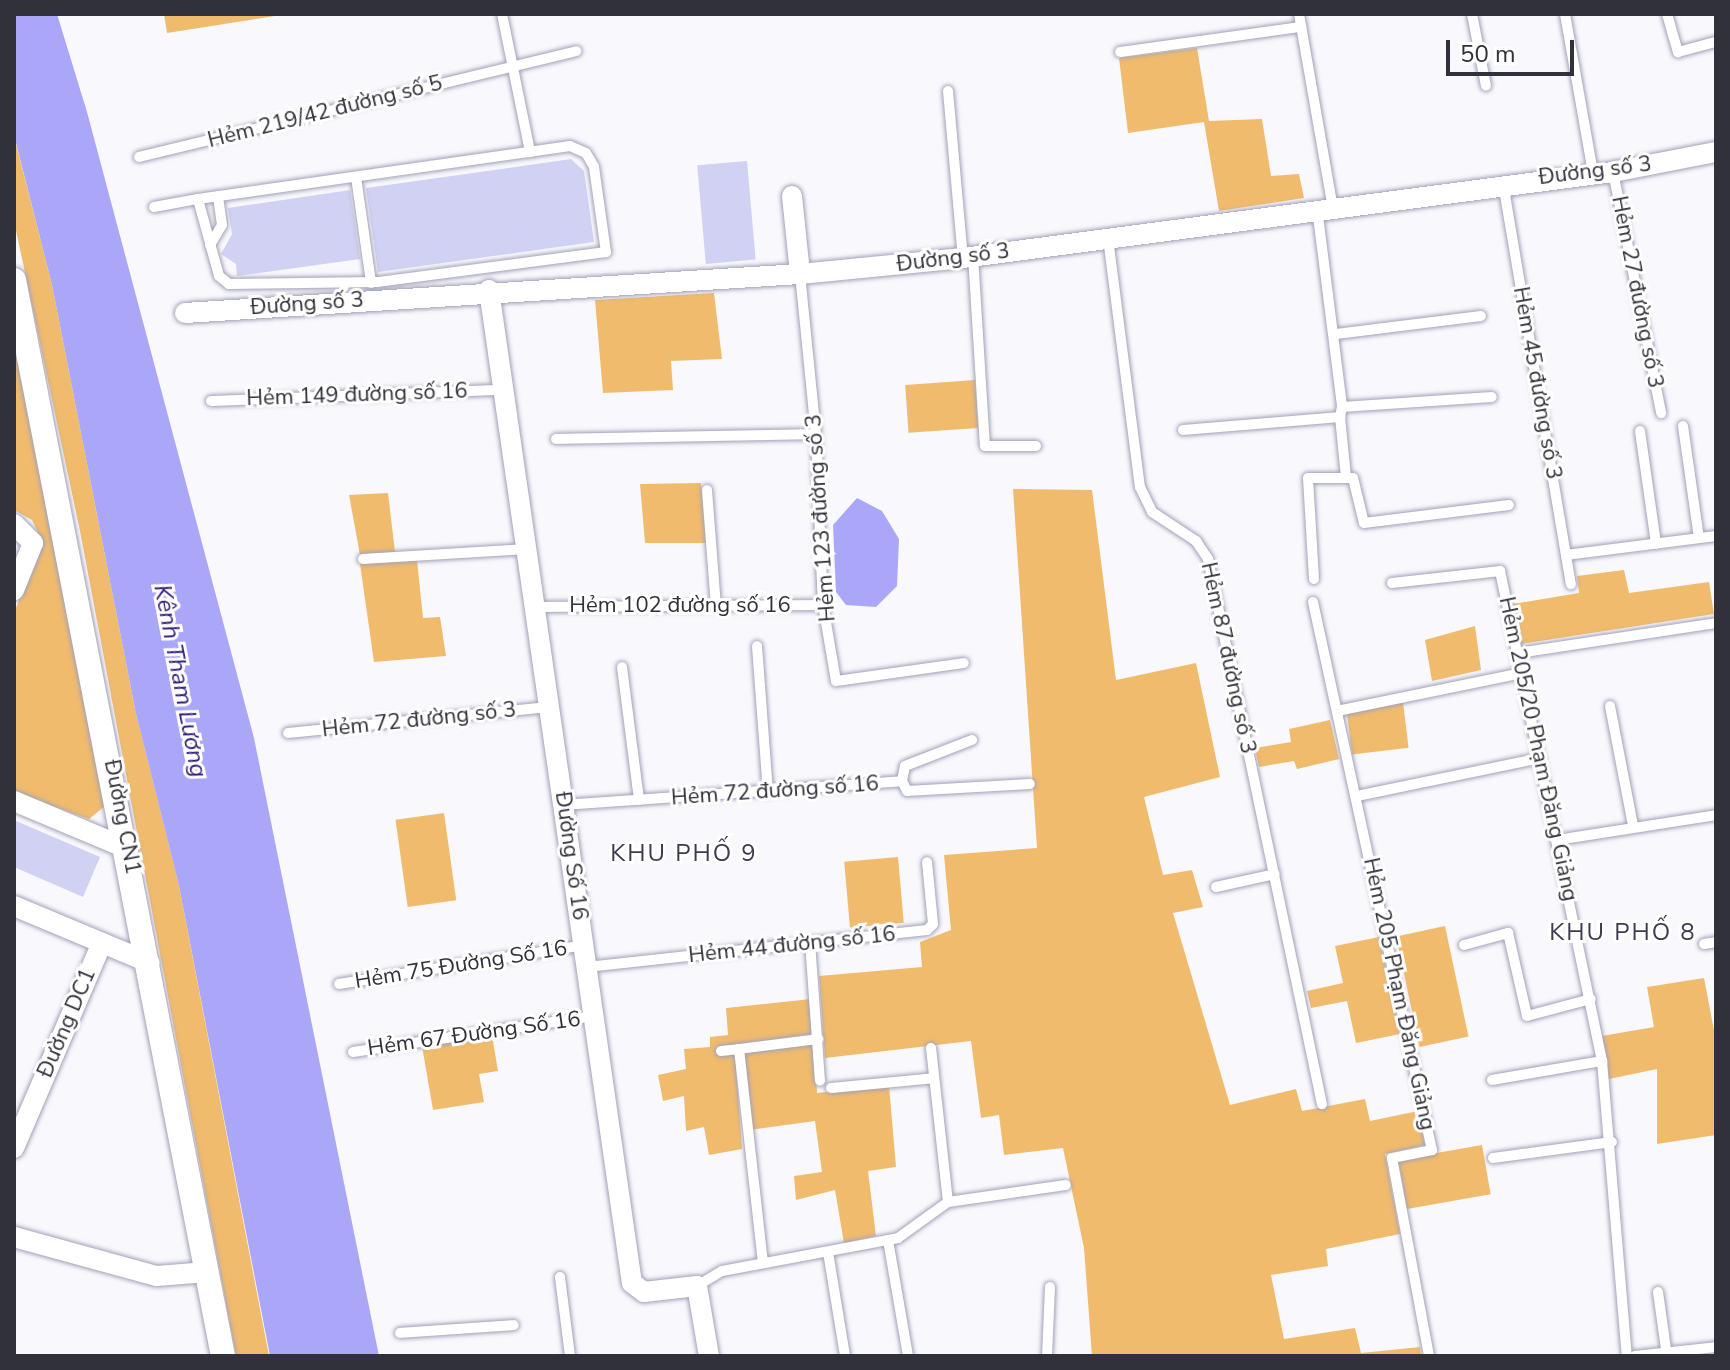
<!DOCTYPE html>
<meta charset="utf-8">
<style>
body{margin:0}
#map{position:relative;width:1730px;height:1370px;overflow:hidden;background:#f8f8fd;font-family:"Nunito Sans",sans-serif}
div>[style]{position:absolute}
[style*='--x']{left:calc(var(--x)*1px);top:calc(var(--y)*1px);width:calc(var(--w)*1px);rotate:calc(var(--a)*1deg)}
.green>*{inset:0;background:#f1bb6e;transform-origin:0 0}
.water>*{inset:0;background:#aaa7f8}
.building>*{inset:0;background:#d1d2f3;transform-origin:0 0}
.roads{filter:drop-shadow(0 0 2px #a1a1b8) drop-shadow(0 0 2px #a1a1b8)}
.service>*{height:10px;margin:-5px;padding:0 5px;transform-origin:5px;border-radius:5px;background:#fff}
.minor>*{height:20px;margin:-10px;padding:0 10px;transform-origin:10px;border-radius:10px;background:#fff}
.tertiary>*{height:24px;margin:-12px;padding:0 12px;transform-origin:12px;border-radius:12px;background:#fff}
span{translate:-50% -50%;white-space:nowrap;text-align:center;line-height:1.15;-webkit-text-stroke:6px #fff;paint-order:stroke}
.street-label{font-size:22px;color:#31313b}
.water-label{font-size:24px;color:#301b76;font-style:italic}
.neighbourhood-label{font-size:24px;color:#3c3c50;letter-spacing:2px}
.frame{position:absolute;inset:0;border:16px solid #31313b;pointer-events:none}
.scale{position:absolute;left:1446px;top:40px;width:128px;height:36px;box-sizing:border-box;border:4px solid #31313b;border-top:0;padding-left:10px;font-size:24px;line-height:28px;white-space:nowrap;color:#31313b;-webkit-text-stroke:6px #fff;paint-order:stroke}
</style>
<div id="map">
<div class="green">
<i style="clip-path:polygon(164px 14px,288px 14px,167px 33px)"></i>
<i style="clip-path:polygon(1197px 48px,1209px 121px,1262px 119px,1271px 176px,1299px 174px,1304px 198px,1219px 211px,1204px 122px,1128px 133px,1119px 58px)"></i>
<i style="clip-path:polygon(14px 136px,52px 285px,136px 714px,179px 886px,269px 1356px,236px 1356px,80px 531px,14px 221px)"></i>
<i style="clip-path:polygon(714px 293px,722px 359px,671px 361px,673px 390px,603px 393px,595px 300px)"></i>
<i style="clip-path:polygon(14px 346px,107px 792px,105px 806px,89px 819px,14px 792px,14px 613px,42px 541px,32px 520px,14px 510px)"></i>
<i style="left:975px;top:380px;width:48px;height:70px;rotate:86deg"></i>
<i style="clip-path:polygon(701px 483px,706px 543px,645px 543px,640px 484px)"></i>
<i style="clip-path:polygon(1013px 489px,1092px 490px,1116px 680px,1196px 663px,1220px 777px,1144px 797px,1163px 875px,1192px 870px,1203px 907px,1173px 913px,1230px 1105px,1296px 1089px,1302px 1111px,1365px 1099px,1370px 1121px,1418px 1111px,1425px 1145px,1385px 1154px,1400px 1234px,1326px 1249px,1328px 1266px,1271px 1275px,1284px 1339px,1355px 1328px,1361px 1353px,1420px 1347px,1421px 1356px,1092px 1356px,1084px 1248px,1063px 1148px,1004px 1155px,999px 1115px,981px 1118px,971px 1041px,825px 1058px,819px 976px,922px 967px,920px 942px,951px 930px,944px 855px,1037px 848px)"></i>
<i style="clip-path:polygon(388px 493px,395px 552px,360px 555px,349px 495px)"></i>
<i style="clip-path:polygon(417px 560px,423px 618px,440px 617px,446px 656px,374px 662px,360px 564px)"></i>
<i style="clip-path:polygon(1624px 570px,1629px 593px,1709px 582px,1714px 614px,1521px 644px,1513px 604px,1579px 593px,1577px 576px)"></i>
<i style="clip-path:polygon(1475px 626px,1481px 670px,1432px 681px,1425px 640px)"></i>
<i style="left:1403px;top:702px;width:46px;height:57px;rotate:83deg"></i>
<i style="clip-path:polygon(1330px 720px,1339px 759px,1297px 769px,1294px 761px,1259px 767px,1255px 748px,1291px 742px,1289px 729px)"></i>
<i style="left:444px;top:813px;width:88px;height:49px;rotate:82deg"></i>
<i style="left:898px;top:857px;width:66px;height:54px;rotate:85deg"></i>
<i style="left:1445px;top:926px;width:113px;height:50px;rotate:78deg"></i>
<i style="clip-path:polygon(1379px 937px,1400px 1034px,1356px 1043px,1347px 1001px,1311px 1008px,1307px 991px,1343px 983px,1335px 946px)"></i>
<i style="clip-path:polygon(1704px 978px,1716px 1041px,1716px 1135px,1657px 1144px,1657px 1069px,1609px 1079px,1602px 1036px,1654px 1027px,1647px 987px)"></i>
<i style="clip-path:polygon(811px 999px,813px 1034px,718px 1047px,719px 1055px,735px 1053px,742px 1149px,709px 1155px,704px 1127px,686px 1131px,684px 1096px,663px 1101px,658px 1075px,686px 1069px,684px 1049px,710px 1047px,710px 1037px,728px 1035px,726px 1008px)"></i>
<i style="clip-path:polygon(492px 1035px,498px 1071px,479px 1074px,484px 1102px,433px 1110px,422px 1046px)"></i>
<i style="clip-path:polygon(815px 1042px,817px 1093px,889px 1085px,896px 1167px,868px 1171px,876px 1236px,844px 1243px,835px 1190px,796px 1200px,794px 1176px,822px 1172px,815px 1121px,749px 1130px,743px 1052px)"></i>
<i style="left:1482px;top:1145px;width:50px;height:85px;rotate:80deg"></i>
</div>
<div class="water">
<i style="clip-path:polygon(14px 14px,57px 14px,87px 112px,254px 738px,379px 1356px,270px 1356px,179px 886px,136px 714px,52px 285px,14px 135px)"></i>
<i style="clip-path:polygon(857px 498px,882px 511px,899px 539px,897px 586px,876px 607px,846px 605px,836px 592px,833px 525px)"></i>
</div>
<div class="building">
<i style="clip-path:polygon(571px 159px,584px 171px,594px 242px,378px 272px,366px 188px)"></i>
<i style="left:747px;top:161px;width:99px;height:50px;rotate:85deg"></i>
<i style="clip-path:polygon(350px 190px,360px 259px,237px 276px,236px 264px,221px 254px,232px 234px,228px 208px)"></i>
<i style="clip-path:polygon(14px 820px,100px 857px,83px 897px,14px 867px)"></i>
</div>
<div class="roads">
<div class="service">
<i style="--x:502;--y:14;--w:141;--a:78.5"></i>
<i style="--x:1299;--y:14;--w:193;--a:80.1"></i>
<i style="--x:1472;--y:14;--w:73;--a:79"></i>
<i style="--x:1565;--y:14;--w:161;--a:80"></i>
<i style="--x:1667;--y:14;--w:40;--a:74"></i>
<i style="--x:1678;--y:52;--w:39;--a:-15"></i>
<i style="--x:1120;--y:52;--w:183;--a:-7.9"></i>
<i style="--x:948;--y:91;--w:168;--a:84.9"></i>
<i style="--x:139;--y:157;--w:450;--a:-13.6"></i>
<i style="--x:1613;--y:172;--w:246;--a:78.7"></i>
<i style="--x:356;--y:177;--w:107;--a:81.9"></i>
<i style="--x:1503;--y:183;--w:407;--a:80.4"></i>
<i style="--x:154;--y:207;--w:45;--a:-10.3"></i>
<i style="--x:198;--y:199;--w:376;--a:-8.1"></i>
<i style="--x:570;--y:146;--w:17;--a:24"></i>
<i style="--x:586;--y:153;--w:16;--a:60"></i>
<i style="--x:594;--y:167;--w:86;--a:82"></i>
<i style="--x:606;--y:252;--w:231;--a:172.5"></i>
<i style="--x:377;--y:282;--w:148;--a:179.2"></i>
<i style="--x:229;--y:284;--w:13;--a:-141"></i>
<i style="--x:219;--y:276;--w:80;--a:-105.3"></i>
<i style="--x:1317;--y:208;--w:201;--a:82.8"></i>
<i style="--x:1108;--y:238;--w:251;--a:82.7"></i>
<i style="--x:1140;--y:487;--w:28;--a:64"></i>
<i style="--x:1152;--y:512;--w:53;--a:33.4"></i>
<i style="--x:1196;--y:541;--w:22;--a:56"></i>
<i style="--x:1208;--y:559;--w:557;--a:78.19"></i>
<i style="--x:210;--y:245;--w:23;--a:-59"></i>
<i style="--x:222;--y:225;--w:29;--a:-98"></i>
<i style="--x:973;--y:256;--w:190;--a:86.4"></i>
<i style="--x:985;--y:446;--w:51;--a:0"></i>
<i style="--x:800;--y:274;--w:161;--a:84.3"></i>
<i style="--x:816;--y:434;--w:171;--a:87.7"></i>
<i style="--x:823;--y:605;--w:77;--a:80.3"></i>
<i style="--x:836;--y:681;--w:129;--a:-8"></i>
<i style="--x:1336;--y:334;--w:146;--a:-7.1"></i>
<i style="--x:211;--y:401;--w:293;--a:-2.2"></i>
<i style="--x:1340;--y:417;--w:60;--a:84.3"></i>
<i style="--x:1683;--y:426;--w:113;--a:81.9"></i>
<i style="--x:1183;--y:430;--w:158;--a:-4.7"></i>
<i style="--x:1340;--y:417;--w:10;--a:-79"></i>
<i style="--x:1342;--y:407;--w:150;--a:-3.8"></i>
<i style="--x:1640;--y:431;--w:114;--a:81.9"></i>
<i style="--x:556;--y:439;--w:260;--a:-1.1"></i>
<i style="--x:707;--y:490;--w:116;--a:85.6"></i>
<i style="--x:1566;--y:555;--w:151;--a:-7.2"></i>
<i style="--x:363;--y:559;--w:164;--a:-3.5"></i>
<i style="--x:1314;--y:579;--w:101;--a:-93.4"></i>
<i style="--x:1308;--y:478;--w:45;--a:0"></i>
<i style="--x:1353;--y:478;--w:46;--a:76.3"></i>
<i style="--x:1364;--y:523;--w:146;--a:-7.1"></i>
<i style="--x:1392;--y:583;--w:109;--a:-6.3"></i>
<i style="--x:1500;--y:571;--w:501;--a:78.24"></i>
<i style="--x:1602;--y:1061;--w:296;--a:85.2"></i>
<i style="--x:1313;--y:602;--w:561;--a:77.75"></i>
<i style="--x:1432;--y:1150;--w:41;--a:168.7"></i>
<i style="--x:1392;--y:1158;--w:201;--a:79.4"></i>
<i style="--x:536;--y:607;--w:287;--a:-0.4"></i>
<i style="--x:757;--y:646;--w:147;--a:85.7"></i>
<i style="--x:1518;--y:653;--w:200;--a:-8.6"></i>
<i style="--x:622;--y:667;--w:134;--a:82.7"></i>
<i style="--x:1610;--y:706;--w:122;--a:79.1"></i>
<i style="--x:1337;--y:711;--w:189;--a:-11.6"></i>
<i style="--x:288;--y:733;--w:262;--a:-5.7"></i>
<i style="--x:902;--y:781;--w:15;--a:-79"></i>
<i style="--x:905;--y:766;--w:72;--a:-21.2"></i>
<i style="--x:1357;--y:796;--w:187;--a:-11.7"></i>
<i style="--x:563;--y:805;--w:340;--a:-4"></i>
<i style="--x:902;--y:781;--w:11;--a:63"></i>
<i style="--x:907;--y:791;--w:123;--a:-3.3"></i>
<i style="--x:1557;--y:840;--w:161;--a:-8.9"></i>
<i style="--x:1216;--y:887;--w:60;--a:-12.4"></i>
<i style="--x:810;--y:942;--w:139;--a:85.9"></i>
<i style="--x:1704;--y:944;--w:12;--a:-9"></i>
<i style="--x:1464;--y:945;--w:46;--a:-15.3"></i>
<i style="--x:1508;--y:933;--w:85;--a:77.1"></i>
<i style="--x:1527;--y:1016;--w:66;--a:-14.9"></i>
<i style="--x:587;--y:967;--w:342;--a:-6.2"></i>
<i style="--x:927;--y:930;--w:8;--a:-45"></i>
<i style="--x:933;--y:924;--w:62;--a:-95.5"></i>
<i style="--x:339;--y:984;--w:248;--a:-9"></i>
<i style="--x:931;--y:1048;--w:155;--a:83.7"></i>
<i style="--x:721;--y:1051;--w:18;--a:-6"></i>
<i style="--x:353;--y:1052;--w:245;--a:-8.5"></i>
<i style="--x:1492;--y:1080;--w:112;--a:-9.8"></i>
<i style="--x:831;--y:1088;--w:103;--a:-5.5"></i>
<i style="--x:1493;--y:1158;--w:120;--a:-7.7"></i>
<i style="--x:948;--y:1202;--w:119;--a:-8.2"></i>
<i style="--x:888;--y:1240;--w:118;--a:80.2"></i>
<i style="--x:828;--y:1252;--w:105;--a:80.7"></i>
<i style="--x:763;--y:1263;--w:215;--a:-96.4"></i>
<i style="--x:739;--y:1049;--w:80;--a:-7.2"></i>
<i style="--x:560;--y:1277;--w:80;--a:82.8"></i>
<i style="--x:697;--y:1286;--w:29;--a:-31"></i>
<i style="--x:722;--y:1271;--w:179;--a:-10.6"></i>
<i style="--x:898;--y:1238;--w:62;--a:-35.8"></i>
<i style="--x:1658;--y:1292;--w:58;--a:82"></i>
<i style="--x:400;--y:1333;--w:114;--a:-4"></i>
<i style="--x:1047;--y:1356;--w:69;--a:-87.5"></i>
<i style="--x:1635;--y:1356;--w:81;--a:-6.3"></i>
</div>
<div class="minor">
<i style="--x:792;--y:196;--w:78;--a:84.1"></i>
<i style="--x:489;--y:290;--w:1003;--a:81.81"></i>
<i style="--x:632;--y:1283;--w:15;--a:37"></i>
<i style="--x:644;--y:1292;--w:53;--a:-6.5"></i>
<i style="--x:697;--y:1286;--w:71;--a:80.3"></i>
<i style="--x:185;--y:313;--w:616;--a:-3.63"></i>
<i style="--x:800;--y:274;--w:164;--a:-5.6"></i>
<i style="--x:963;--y:258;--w:656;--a:-7.54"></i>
<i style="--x:1613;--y:172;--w:105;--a:-11"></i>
<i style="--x:14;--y:524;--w:27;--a:45"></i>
<i style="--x:33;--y:543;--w:51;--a:112"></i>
<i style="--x:14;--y:801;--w:124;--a:22.8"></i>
<i style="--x:14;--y:906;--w:147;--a:22.7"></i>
<i style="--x:14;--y:1148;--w:223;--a:-66.8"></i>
<i style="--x:14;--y:1237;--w:148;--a:15.3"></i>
<i style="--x:157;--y:1276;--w:50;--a:-4.6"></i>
</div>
<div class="tertiary">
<i style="--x:14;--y:280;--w:1096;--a:79.01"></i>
</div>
</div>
<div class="street-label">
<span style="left:325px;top:112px;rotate:-14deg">Hẻm 219/42 đường số 5</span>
<span style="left:1595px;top:171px;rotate:-7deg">Đường số 3</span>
<span style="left:953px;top:258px;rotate:-7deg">Đường số 3</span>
<span style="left:1637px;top:292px;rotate:79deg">Hẻm 27 đường số 3</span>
<span style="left:307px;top:304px;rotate:-4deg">Đường số 3</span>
<span style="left:1537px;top:383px;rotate:80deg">Hẻm 45 đường số 3</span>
<span style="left:357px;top:395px;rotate:-2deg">Hẻm 149 đường số 16</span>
<span style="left:821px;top:518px;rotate:-94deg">Hẻm 123 đường số 3</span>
<span style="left:680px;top:606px">Hẻm 102 đường số 16</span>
<span style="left:1228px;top:658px;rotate:78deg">Hẻm 87 đường số 3</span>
<span style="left:419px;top:720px;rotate:-6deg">Hẻm 72 đường số 3</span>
<span style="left:1538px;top:749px;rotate:78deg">Hẻm 205/20 Phạm Đăng Giảng</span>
<span style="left:775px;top:791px;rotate:-4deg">Hẻm 72 đường số 16</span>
<span style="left:122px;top:817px;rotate:79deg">Đường CN1</span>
<span style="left:571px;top:856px;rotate:82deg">Đường Số 16</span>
<span style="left:792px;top:945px;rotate:-6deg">Hẻm 44 đường số 16</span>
<span style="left:461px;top:965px;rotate:-9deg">Hẻm 75 Đường Số 16</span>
<span style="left:1399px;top:994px;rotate:78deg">Hẻm 205 Phạm Đăng Giảng</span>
<span style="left:67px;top:1023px;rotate:-67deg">Đường DC1</span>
<span style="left:474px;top:1034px;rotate:-8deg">Hẻm 67 Đường Số 16</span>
</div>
<div class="water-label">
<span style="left:180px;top:681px;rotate:79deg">Kênh Tham Lương</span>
</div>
<div class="neighbourhood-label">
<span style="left:684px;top:854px">KHU PHỐ 9</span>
<span style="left:1623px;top:933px">KHU PHỐ 8</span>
</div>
<div class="frame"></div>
<div class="scale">50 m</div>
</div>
